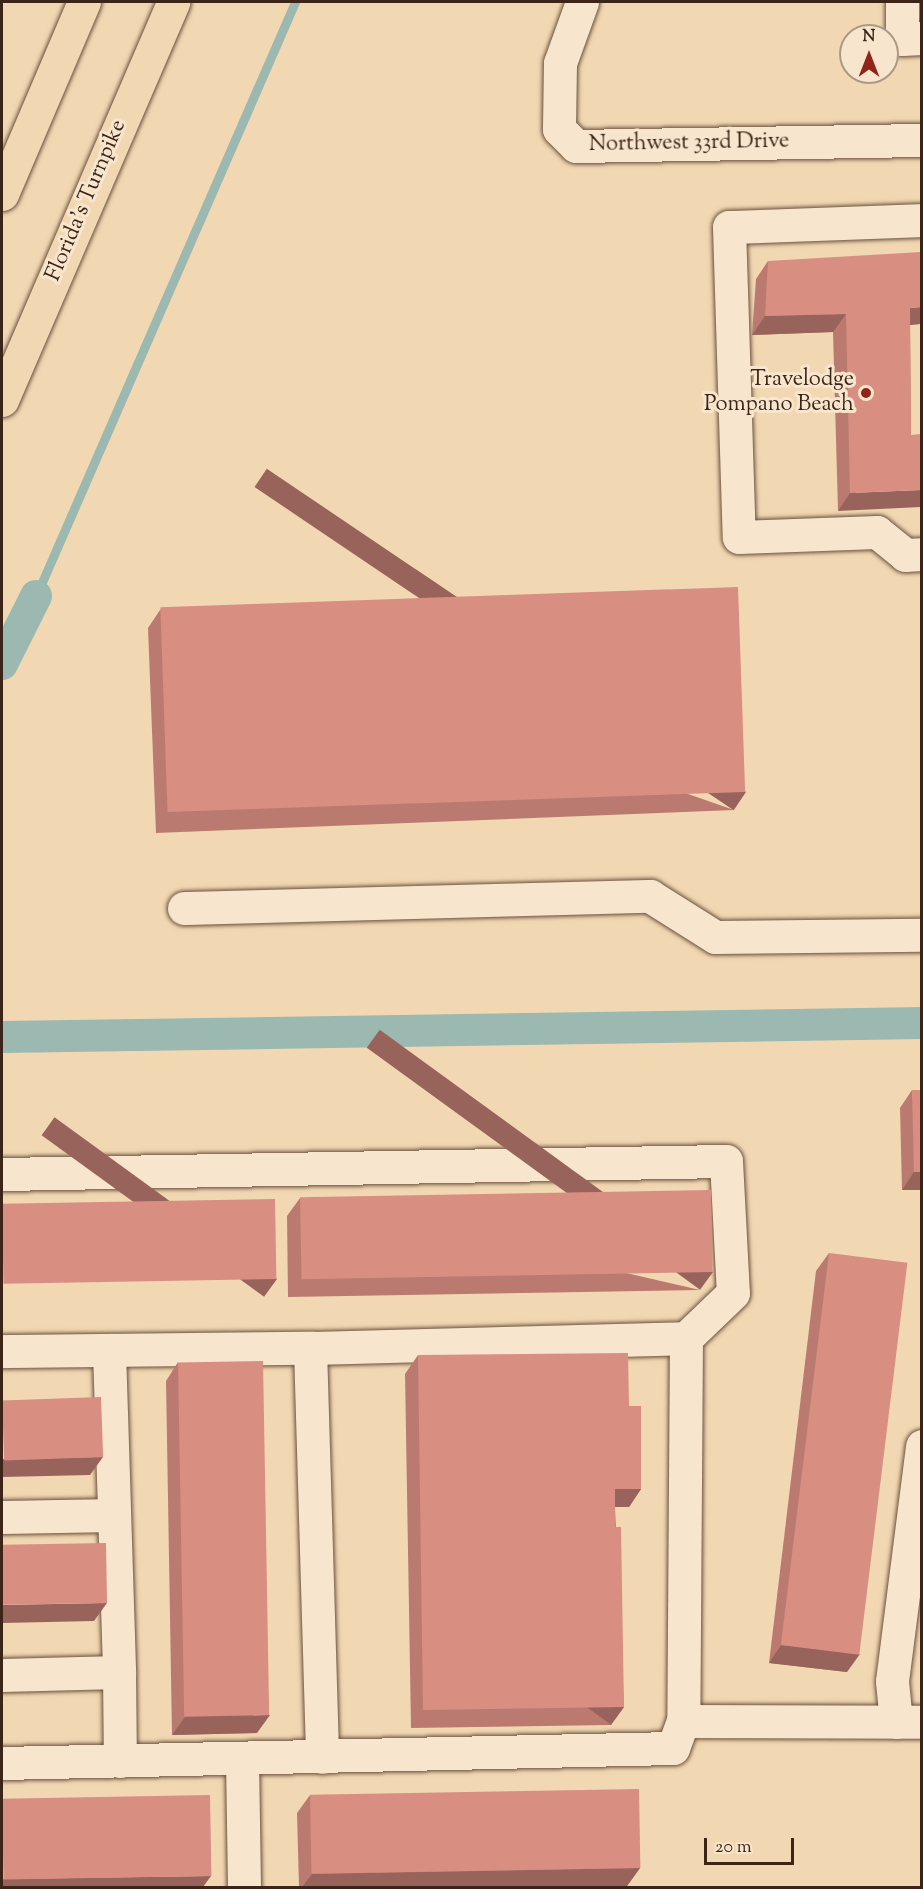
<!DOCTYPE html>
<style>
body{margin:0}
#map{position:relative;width:923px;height:1889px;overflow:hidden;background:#f2d8b2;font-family:"Sorts Mill Goudy",serif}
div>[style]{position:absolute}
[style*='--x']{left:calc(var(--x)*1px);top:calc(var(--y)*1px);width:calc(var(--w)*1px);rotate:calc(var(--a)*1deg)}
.stream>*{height:9px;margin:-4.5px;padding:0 4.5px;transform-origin:4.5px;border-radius:4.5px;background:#9bb9b0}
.canal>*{height:32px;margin:-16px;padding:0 16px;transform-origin:16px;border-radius:16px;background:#9bb9b0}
.roads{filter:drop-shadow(0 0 2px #6a513e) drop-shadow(0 0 2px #6a513e)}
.minor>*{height:33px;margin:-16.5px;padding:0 16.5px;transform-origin:16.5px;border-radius:16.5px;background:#f7e6cd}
.highway>*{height:33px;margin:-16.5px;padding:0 16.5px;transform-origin:16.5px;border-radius:16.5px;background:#f2d8b2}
.wall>*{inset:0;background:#bb7a70}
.shaded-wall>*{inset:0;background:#98635b;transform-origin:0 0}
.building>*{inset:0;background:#d98e82;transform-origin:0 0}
.dots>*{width:16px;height:16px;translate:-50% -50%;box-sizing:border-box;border:3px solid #f7e6cd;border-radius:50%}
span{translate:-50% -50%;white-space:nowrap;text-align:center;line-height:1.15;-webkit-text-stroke:6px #f7e6cd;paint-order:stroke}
.street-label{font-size:22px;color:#3c2418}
.poi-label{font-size:22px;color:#3c2418}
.right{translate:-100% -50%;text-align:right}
.frame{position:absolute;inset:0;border:3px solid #3c2418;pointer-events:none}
.north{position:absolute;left:839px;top:24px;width:60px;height:60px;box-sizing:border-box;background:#f7e6cd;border:2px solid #ac9885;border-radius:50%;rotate:0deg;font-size:16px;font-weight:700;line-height:24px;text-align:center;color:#3c2418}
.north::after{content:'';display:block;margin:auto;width:21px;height:27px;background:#8f2418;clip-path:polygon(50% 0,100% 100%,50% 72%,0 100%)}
.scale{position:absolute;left:704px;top:1838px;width:90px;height:27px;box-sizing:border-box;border:3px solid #3c2418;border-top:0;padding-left:8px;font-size:18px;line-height:21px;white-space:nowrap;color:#3c2418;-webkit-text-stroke:4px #f7e6cd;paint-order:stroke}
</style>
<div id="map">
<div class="stream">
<i style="--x:36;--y:596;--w:648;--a:-66.44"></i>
</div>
<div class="canal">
<i style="--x:2;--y:664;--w:76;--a:-63.4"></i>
<i style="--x:2;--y:1037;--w:920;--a:-0.87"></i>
</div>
<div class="roads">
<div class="minor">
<i style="--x:582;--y:2;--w:65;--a:109.8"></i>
<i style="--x:560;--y:63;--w:66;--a:90.9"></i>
<i style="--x:559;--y:129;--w:24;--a:45"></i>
<i style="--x:576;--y:146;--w:346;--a:-1"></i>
<i style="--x:902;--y:2;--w:37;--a:90"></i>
<i style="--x:902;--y:39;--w:20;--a:-3"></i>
<i style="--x:922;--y:220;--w:193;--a:177.9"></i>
<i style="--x:729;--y:227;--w:310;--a:88.2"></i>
<i style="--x:739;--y:537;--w:138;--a:-2.1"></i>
<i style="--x:877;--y:532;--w:36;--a:39"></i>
<i style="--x:905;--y:555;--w:17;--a:-3"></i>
<i style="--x:184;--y:908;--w:466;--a:-1.5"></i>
<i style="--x:650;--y:896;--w:77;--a:32.2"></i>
<i style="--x:715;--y:937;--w:207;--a:-0.6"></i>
<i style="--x:2;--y:1174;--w:724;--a:-1.03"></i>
<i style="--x:726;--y:1161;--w:132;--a:87"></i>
<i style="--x:733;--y:1293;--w:65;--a:136.2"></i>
<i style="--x:686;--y:1338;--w:383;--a:90.4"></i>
<i style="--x:310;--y:1348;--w:376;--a:-1.5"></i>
<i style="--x:109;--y:1350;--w:322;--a:88.2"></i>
<i style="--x:2;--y:1351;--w:308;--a:-0.6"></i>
<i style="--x:310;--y:1348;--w:409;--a:88.3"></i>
<i style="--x:2;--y:1517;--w:112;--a:-1"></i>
<i style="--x:2;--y:1675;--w:117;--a:-1.5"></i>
<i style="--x:119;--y:1672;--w:89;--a:89.4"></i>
<i style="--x:896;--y:1722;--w:41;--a:-95.6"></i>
<i style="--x:892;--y:1681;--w:237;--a:-82.7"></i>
<i style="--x:242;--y:1759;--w:129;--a:89.1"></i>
<i style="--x:2;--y:1763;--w:671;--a:-1.28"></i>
<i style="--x:673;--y:1748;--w:29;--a:-70"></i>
<i style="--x:683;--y:1721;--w:239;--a:0.2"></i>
</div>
<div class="highway">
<i style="--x:2;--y:194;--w:209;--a:-66.9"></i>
<i style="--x:2;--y:400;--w:433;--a:-66.7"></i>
</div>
</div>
<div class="wall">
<i style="clip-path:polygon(768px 261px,920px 324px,910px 325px,911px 435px,838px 511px,833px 332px,752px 335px,756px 279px)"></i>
<i style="clip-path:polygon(160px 610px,734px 810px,156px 833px,148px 628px)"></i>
<i style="clip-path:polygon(912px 1090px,921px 1190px,902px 1190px,900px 1108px)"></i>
<i style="clip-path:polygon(300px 1198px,700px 1290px,288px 1297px,287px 1216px)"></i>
<i style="clip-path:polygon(829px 1253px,847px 1672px,769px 1663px,816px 1271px)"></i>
<i style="clip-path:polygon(418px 1355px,629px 1406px,641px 1489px,629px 1507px,615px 1507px,624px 1707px,611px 1725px,411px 1728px,405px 1374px)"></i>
<i style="clip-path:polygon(178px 1362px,257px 1733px,172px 1735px,166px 1381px)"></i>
<i style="clip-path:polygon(310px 1795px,640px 1868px,627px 1886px,555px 1887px,299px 1887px,297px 1813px)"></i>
</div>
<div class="shaded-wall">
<i style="clip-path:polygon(921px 307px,921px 322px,920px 324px,898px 326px,910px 308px)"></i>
<i style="clip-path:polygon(846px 314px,833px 332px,752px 335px,765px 316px)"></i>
<i style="clip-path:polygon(921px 490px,921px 507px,838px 511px,850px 493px)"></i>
<i style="left:746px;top:792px;width:22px;height:578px;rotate:124deg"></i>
<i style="clip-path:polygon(914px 1172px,921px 1172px,921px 1190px,902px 1190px)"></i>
<i style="left:713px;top:1272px;width:22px;height:412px;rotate:126deg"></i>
<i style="left:277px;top:1279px;width:22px;height:275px;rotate:126deg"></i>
<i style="clip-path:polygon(103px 1457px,90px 1475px,2px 1477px,2px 1459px)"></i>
<i style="clip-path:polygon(615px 1489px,641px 1489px,629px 1507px,602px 1507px)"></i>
<i style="clip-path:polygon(107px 1603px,94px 1621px,2px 1623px,2px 1605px)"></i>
<i style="clip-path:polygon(781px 1645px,860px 1654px,847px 1672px,769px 1663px)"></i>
<i style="left:624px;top:1707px;width:22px;height:201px;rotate:126deg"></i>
<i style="clip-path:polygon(270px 1715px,257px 1733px,172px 1735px,185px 1717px)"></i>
<i style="clip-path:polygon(640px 1868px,627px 1886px,555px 1887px,302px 1887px,312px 1874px)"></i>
<i style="clip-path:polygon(211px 1876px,203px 1887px,2px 1887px,2px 1879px)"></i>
</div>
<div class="building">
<i style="clip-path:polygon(921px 252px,921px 307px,910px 308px,911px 435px,921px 434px,921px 490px,850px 493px,846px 314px,765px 316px,768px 261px)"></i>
<i style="left:738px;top:587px;width:205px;height:578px;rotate:88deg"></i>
<i style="clip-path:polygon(912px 1090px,921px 1090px,921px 1172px,914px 1172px)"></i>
<i style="left:711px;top:1190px;width:82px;height:411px;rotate:89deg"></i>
<i style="left:275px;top:1199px;width:80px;height:273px;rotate:89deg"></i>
<i style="left:829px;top:1253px;width:79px;height:395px;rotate:7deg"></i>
<i style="clip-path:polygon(628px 1353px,629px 1406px,641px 1406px,641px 1489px,615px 1489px,615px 1527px,621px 1527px,624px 1707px,423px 1710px,418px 1355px)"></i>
<i style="left:263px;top:1361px;width:354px;height:85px;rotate:89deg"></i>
<i style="left:101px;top:1397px;width:60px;height:99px;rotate:88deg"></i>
<i style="left:106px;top:1543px;width:60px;height:104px;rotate:89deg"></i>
<i style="left:639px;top:1789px;width:79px;height:329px;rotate:89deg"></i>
<i style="left:210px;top:1795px;width:81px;height:208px;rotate:89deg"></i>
</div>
<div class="dots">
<i style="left:866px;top:393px;background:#8f2418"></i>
</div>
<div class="street-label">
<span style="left:689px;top:144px;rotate:-1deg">Northwest 33rd Drive</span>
<span style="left:87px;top:201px;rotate:-67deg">Florida's Turnpike</span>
</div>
<div class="poi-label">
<span class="right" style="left:854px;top:393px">Travelodge<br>Pompano Beach</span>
</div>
<div class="frame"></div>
<div class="north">N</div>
<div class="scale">20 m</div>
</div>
